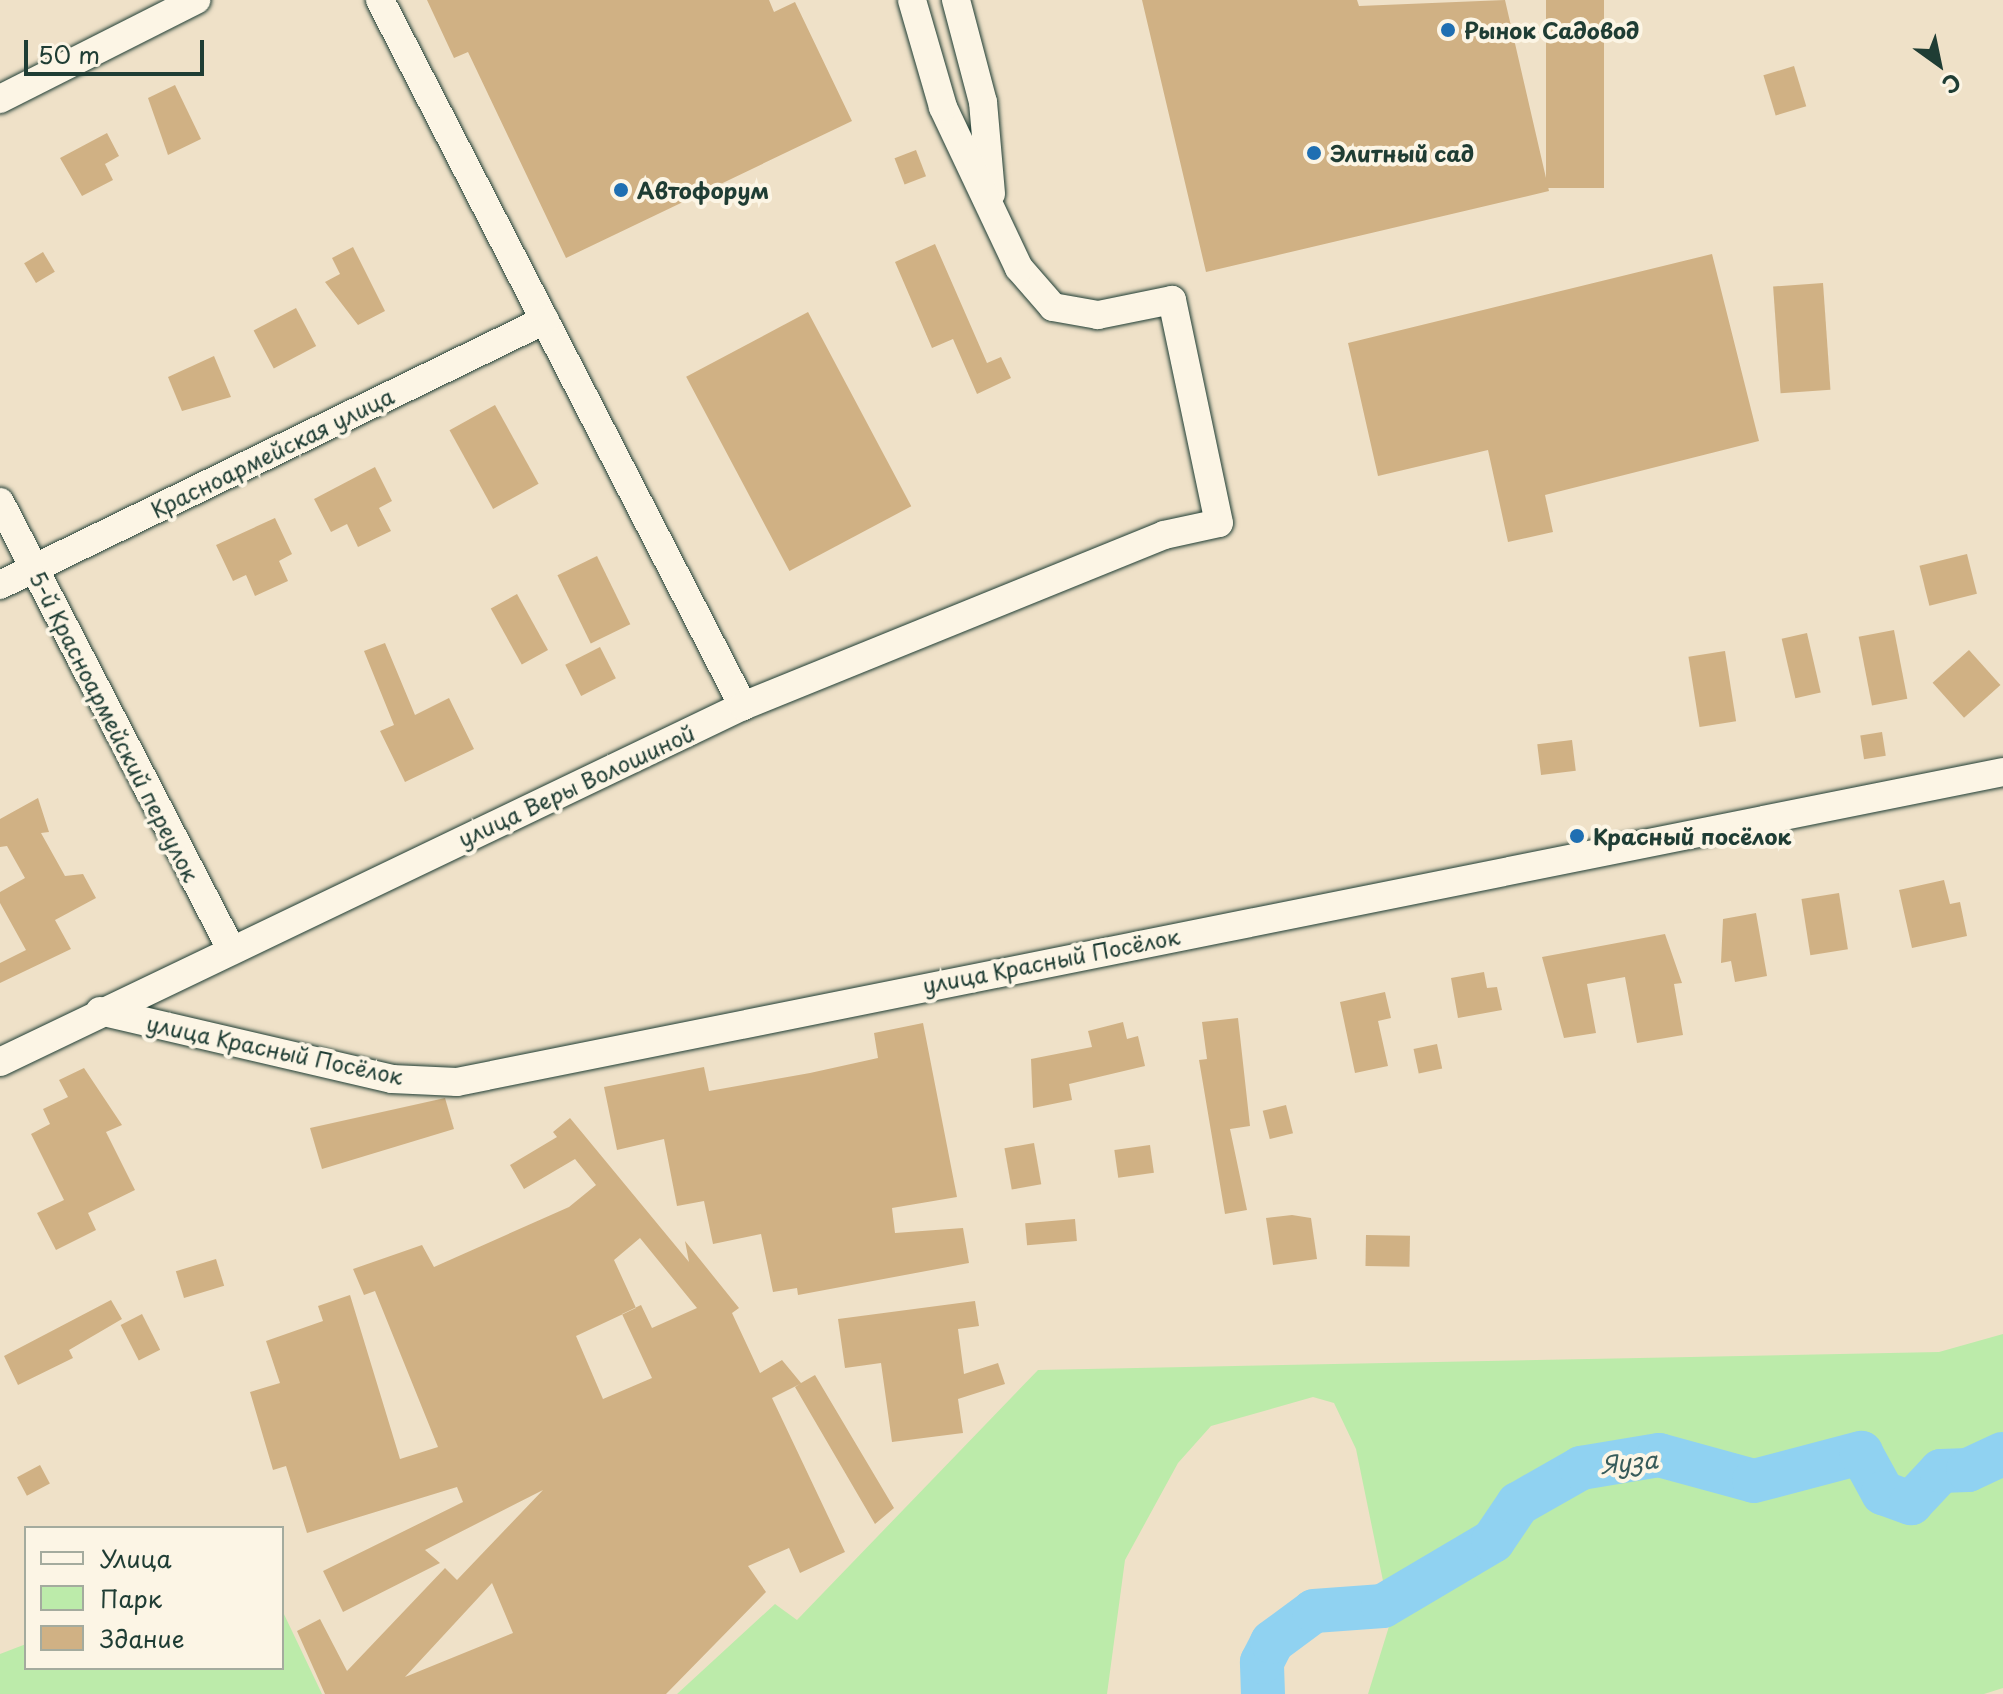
<!DOCTYPE html>
<meta charset="utf-8">
<style>
body{margin:0}
#map{position:relative;width:2003px;height:1694px;overflow:hidden;background:#efe1c8;font-family:"Playpen Sans",sans-serif}
div>[style]{position:absolute}
[style*='--x']{left:calc(var(--x)*1px);top:calc(var(--y)*1px);width:calc(var(--w)*1px);rotate:calc(var(--a)*1deg)}
.green>*{inset:0;background:#bcebaa}
.river>*{height:44px;margin:-22px;padding:0 22px;transform-origin:22px;border-radius:22px;background:#90d2f1}
.building>*{inset:0;background:#d0b184;transform-origin:0 0}
.roads{filter:drop-shadow(0 0 2px #1f3d34) drop-shadow(0 0 2px #1f3d34)}
.minor>*{height:28px;margin:-14px;padding:0 14px;transform-origin:14px;border-radius:14px;background:#fcf5e5}
.dots>*{width:22px;height:22px;translate:-50% -50%;box-sizing:border-box;border:4px solid #fcf5e5;border-radius:50%}
span{translate:-50% -50%;white-space:nowrap;text-align:center;line-height:1.15;-webkit-text-stroke:8px #fcf5e5;paint-order:stroke}
.poi-label{font-size:22px;color:#1f3d34;font-weight:700}
.left{translate:0 -50%;text-align:left}
.street-label{font-size:22px;color:#1f3d34}
.water-label{font-size:24px;color:#365b5a;font-style:italic}
.legend{position:absolute;left:24px;top:1526px;width:260px;height:144px;box-sizing:border-box;background:#fcf5e5;border:2px solid #a4ab9e;margin:0;padding:10px 14px;list-style:none;font-size:24px;color:#1f3d34}
.legend li{display:flex;align-items:center;gap:16px;height:40px}
.legend b{width:40px;border:2px solid #a4ab9e}
.north{position:absolute;left:1899px;top:24px;width:80px;height:80px;-webkit-text-stroke:6px #fcf5e5;paint-order:stroke;rotate:147deg;font-size:22px;font-weight:700;line-height:32px;text-align:center;color:#1f3d34}
.north::after{content:'';display:block;margin:auto;width:28px;height:36px;background:#1f3d34;clip-path:polygon(50% 0,100% 100%,50% 72%,0 100%)}
.scale{position:absolute;left:24px;top:40px;width:180px;height:36px;box-sizing:border-box;border:4px solid #1f3d34;border-top:0;padding-left:10px;font-size:24px;line-height:28px;white-space:nowrap;color:#1f3d34;-webkit-text-stroke:6px #fcf5e5;paint-order:stroke}
</style>
<div id="map">
<div class="green">
<i style="clip-path:polygon(2003px 1334px,2003px 1688px,1984px 1694px,1368px 1694px,1391px 1620px,1356px 1449px,1334px 1403px,1313px 1397px,1211px 1426px,1178px 1463px,1125px 1560px,1107px 1694px,677px 1694px,775px 1604px,797px 1620px,1038px 1370px,1939px 1352px)"></i>
<i style="clip-path:polygon(282px 1610px,322px 1694px,0 1694px,0 1654px,26px 1644px,26px 1668px,282px 1668px)"></i>
</div>
<div class="river">
<i style="--x:1263;--y:1694;--w:32;--a:-92"></i>
<i style="--x:1262;--y:1662;--w:22;--a:-63"></i>
<i style="--x:1272;--y:1642;--w:52;--a:-36.4"></i>
<i style="--x:1314;--y:1611;--w:69;--a:-4.1"></i>
<i style="--x:1383;--y:1606;--w:128;--a:-30.6"></i>
<i style="--x:1493;--y:1541;--w:45;--a:-56"></i>
<i style="--x:1518;--y:1504;--w:73;--a:-29.7"></i>
<i style="--x:1581;--y:1468;--w:79;--a:-9.5"></i>
<i style="--x:1659;--y:1455;--w:98;--a:15.3"></i>
<i style="--x:1754;--y:1481;--w:111;--a:-14.7"></i>
<i style="--x:1861;--y:1453;--w:46;--a:61.2"></i>
<i style="--x:1883;--y:1493;--w:30;--a:20"></i>
<i style="--x:1911;--y:1503;--w:44;--a:-46.8"></i>
<i style="--x:1941;--y:1471;--w:27;--a:-2"></i>
<i style="--x:1968;--y:1470;--w:38;--a:-25"></i>
</div>
<div class="building">
<i style="clip-path:polygon(427px 0,769px 0,774px 12px,795px 2px,852px 121px,566px 258px,468px 52px,454px 58px)"></i>
<i style="clip-path:polygon(1142px 0,1357px 0,1359px 6px,1505px 0,1549px 191px,1206px 272px)"></i>
<i style="left:1546px;top:0;width:58px;height:188px"></i>
<i style="left:1794px;top:66px;width:42px;height:32px;rotate:73deg"></i>
<i style="clip-path:polygon(175px 85px,201px 139px,168px 155px,148px 98px)"></i>
<i style="clip-path:polygon(107px 133px,119px 156px,105px 164px,113px 180px,82px 196px,60px 158px)"></i>
<i style="left:916px;top:150px;width:28px;height:23px;rotate:69deg"></i>
<i style="clip-path:polygon(935px 244px,987px 363px,1001px 357px,1011px 378px,977px 394px,953px 339px,932px 348px,895px 262px)"></i>
<i style="clip-path:polygon(353px 247px,385px 311px,358px 325px,325px 282px,340px 274px,332px 258px)"></i>
<i style="left:43px;top:252px;width:23px;height:22px;rotate:59deg"></i>
<i style="clip-path:polygon(1712px 254px,1759px 441px,1545px 495px,1553px 532px,1508px 542px,1488px 450px,1378px 476px,1348px 343px)"></i>
<i style="left:1823px;top:283px;width:107px;height:50px;rotate:86deg"></i>
<i style="left:296px;top:308px;width:43px;height:48px;rotate:62deg"></i>
<i style="left:808px;top:312px;width:220px;height:138px;rotate:62deg"></i>
<i style="clip-path:polygon(214px 356px,231px 397px,182px 411px,168px 377px)"></i>
<i style="left:495px;top:405px;width:90px;height:52px;rotate:61deg"></i>
<i style="clip-path:polygon(375px 467px,392px 501px,379px 508px,391px 531px,358px 547px,347px 524px,331px 532px,314px 499px)"></i>
<i style="clip-path:polygon(275px 518px,292px 554px,279px 561px,288px 581px,255px 596px,246px 575px,233px 581px,216px 545px)"></i>
<i style="left:1967px;top:554px;width:41px;height:49px;rotate:76deg"></i>
<i style="left:597px;top:556px;width:76px;height:44px;rotate:64deg"></i>
<i style="left:517px;top:594px;width:64px;height:30px;rotate:61deg"></i>
<i style="left:1894px;top:630px;width:70px;height:36px;rotate:79deg"></i>
<i style="left:1807px;top:633px;width:61px;height:26px;rotate:77deg"></i>
<i style="clip-path:polygon(385px 643px,415px 715px,449px 698px,474px 749px,405px 782px,380px 731px,394px 725px,364px 651px)"></i>
<i style="left:600px;top:647px;width:35px;height:39px;rotate:63deg"></i>
<i style="left:1969px;top:650px;width:47px;height:49px;rotate:48deg"></i>
<i style="left:1725px;top:651px;width:71px;height:37px;rotate:81deg"></i>
<i style="left:1882px;top:732px;width:24px;height:22px;rotate:81deg"></i>
<i style="left:1572px;top:740px;width:31px;height:35px;rotate:83deg"></i>
<i style="clip-path:polygon(38px 798px,49px 832px,41px 833px,65px 876px,83px 874px,96px 898px,55px 920px,71px 949px,0 983px,0 963px,26px 950px,0 903px,0 892px,25px 878px,7px 846px,0 847px,0 819px)"></i>
<i style="clip-path:polygon(1944px 880px,1950px 904px,1960px 902px,1967px 936px,1912px 948px,1899px 890px)"></i>
<i style="left:1839px;top:893px;width:57px;height:38px;rotate:81deg"></i>
<i style="clip-path:polygon(1756px 913px,1767px 976px,1735px 982px,1731px 961px,1721px 963px,1723px 919px)"></i>
<i style="clip-path:polygon(1665px 934px,1682px 983px,1674px 984px,1683px 1035px,1637px 1043px,1625px 977px,1587px 984px,1596px 1033px,1564px 1038px,1542px 957px)"></i>
<i style="clip-path:polygon(1484px 972px,1487px 988px,1497px 987px,1502px 1010px,1458px 1018px,1451px 978px)"></i>
<i style="clip-path:polygon(1385px 992px,1391px 1018px,1378px 1021px,1388px 1066px,1355px 1073px,1340px 1002px)"></i>
<i style="clip-path:polygon(1238px 1018px,1250px 1126px,1230px 1129px,1247px 1210px,1225px 1214px,1199px 1060px,1207px 1059px,1202px 1022px)"></i>
<i style="clip-path:polygon(1123px 1022px,1127px 1039px,1138px 1036px,1145px 1066px,1069px 1084px,1072px 1100px,1033px 1108px,1031px 1059px,1092px 1047px,1088px 1031px)"></i>
<i style="clip-path:polygon(923px 1023px,957px 1197px,892px 1208px,895px 1233px,963px 1228px,969px 1263px,798px 1295px,797px 1288px,773px 1292px,761px 1234px,713px 1244px,704px 1201px,677px 1206px,664px 1139px,617px 1150px,604px 1087px,704px 1067px,709px 1091px,810px 1073px,878px 1058px,874px 1033px)"></i>
<i style="left:1437px;top:1044px;width:25px;height:24px;rotate:78deg"></i>
<i style="clip-path:polygon(84px 1068px,122px 1125px,106px 1132px,135px 1190px,88px 1213px,96px 1230px,56px 1250px,37px 1213px,64px 1200px,31px 1134px,50px 1124px,43px 1109px,68px 1097px,59px 1080px)"></i>
<i style="clip-path:polygon(445px 1098px,454px 1129px,322px 1169px,310px 1128px)"></i>
<i style="left:1286px;top:1105px;width:29px;height:24px;rotate:76deg"></i>
<i style="clip-path:polygon(evenodd,570px 1118px,689px 1262px,685px 1241px,739px 1308px,732px 1313px,760px 1373px,782px 1360px,801px 1383px,815px 1375px,894px 1508px,875px 1524px,795px 1387px,800px 1384px,772px 1398px,845px 1552px,800px 1573px,789px 1548px,748px 1566px,766px 1592px,666px 1694px,325px 1694px,297px 1631px,320px 1619px,347px 1671px,445px 1568px,457px 1580px,543px 1490px,425px 1550px,440px 1563px,343px 1612px,323px 1571px,463px 1502px,457px 1487px,307px 1533px,286px 1466px,273px 1470px,250px 1392px,280px 1383px,266px 1341px,323px 1321px,318px 1306px,350px 1295px,400px 1459px,438px 1447px,375px 1291px,364px 1295px,353px 1269px,422px 1245px,434px 1267px,569px 1207px,596px 1185px,575px 1159px,524px 1189px,510px 1165px,557px 1137px,553px 1132px,570px 1118px,640px 1238px,697px 1308px,652px 1328px,641px 1305px,622px 1314px,652px 1378px,603px 1399px,576px 1336px,636px 1308px,614px 1260px,640px 1238px,570px 1118px,492px 1583px,513px 1633px,405px 1677px,492px 1583px)"></i>
<i style="left:1034px;top:1143px;width:42px;height:30px;rotate:80deg"></i>
<i style="left:1150px;top:1145px;width:28px;height:36px;rotate:82deg"></i>
<i style="clip-path:polygon(1292px 1215px,1311px 1218px,1317px 1259px,1273px 1265px,1266px 1218px)"></i>
<i style="left:1075px;top:1219px;width:22px;height:50px;rotate:85deg"></i>
<i style="left:1366px;top:1235px;width:44px;height:31px;rotate:1deg"></i>
<i style="left:216px;top:1259px;width:28px;height:42px;rotate:73deg"></i>
<i style="clip-path:polygon(111px 1300px,122px 1319px,69px 1350px,73px 1358px,18px 1385px,4px 1356px)"></i>
<i style="clip-path:polygon(975px 1301px,979px 1326px,958px 1329px,964px 1374px,998px 1363px,1005px 1384px,958px 1399px,963px 1433px,892px 1442px,881px 1363px,845px 1368px,838px 1319px)"></i>
<i style="left:142px;top:1314px;width:40px;height:24px;rotate:63deg"></i>
<i style="left:40px;top:1465px;width:21px;height:26px;rotate:62deg"></i>
</div>
<div class="roads">
<div class="minor">
<i style="--x:380;--y:0;--w:794;--a:62.79"></i>
<i style="--x:956;--y:0;--w:106;--a:75.2"></i>
<i style="--x:983;--y:102;--w:92;--a:85"></i>
<i style="--x:0;--y:99;--w:220;--a:-26.8"></i>
<i style="--x:0;--y:502;--w:503;--a:62.67"></i>
<i style="--x:0;--y:585;--w:606;--a:-25.93"></i>
<i style="--x:100;--y:1011;--w:300;--a:13.1"></i>
<i style="--x:392;--y:1079;--w:65;--a:2.6"></i>
<i style="--x:457;--y:1082;--w:1577;--a:-11.34"></i>
<i style="--x:0;--y:1062;--w:824;--a:-25.6"></i>
<i style="--x:743;--y:706;--w:454;--a:-22.1"></i>
<i style="--x:1164;--y:535;--w:56;--a:-12.3"></i>
<i style="--x:1219;--y:523;--w:228;--a:-101.9"></i>
<i style="--x:1172;--y:300;--w:76;--a:168.5"></i>
<i style="--x:1098;--y:315;--w:46;--a:-169.9"></i>
<i style="--x:1053;--y:307;--w:52;--a:-131.1"></i>
<i style="--x:1019;--y:268;--w:178;--a:-115.3"></i>
<i style="--x:943;--y:107;--w:111;--a:-106.2"></i>
</div>
</div>
<div class="dots">
<i style="left:1448px;top:30px;background:#1f6fb2"></i>
<i style="left:1314px;top:153px;background:#1f6fb2"></i>
<i style="left:621px;top:190px;background:#1f6fb2"></i>
<i style="left:1577px;top:836px;background:#1f6fb2"></i>
</div>
<div class="poi-label">
<span class="left" style="left:1464px;top:30px">Рынок Садовод</span>
<span class="left" style="left:1330px;top:153px">Элитный сад</span>
<span class="left" style="left:637px;top:190px">Автофорум</span>
<span class="left" style="left:1593px;top:836px">Красный посёлок</span>
</div>
<div class="street-label">
<span style="left:272px;top:452px;rotate:-26deg">Красноармейская улица</span>
<span style="left:115px;top:726px;rotate:63deg">5-й Красноармейский переулок</span>
<span style="left:576px;top:785px;rotate:-25deg">улица Веры Волошиной</span>
<span style="left:1051px;top:960px;rotate:-11deg">улица Красный Посёлок</span>
<span style="left:275px;top:1049px;rotate:12deg">улица Красный Посёлок</span>
</div>
<div class="water-label">
<span style="left:1629px;top:1462px;rotate:-6deg">Яуза</span>
</div>
<ul class="legend">
<li><b style="height:10px;background:#fcf5e5"></b>Улица</li>
<li><b style="height:22px;background:#bcebaa"></b>Парк</li>
<li><b style="height:22px;background:#d0b184"></b>Здание</li>
</ul>
<div class="north">С</div>
<div class="scale">50 m</div>
</div>
